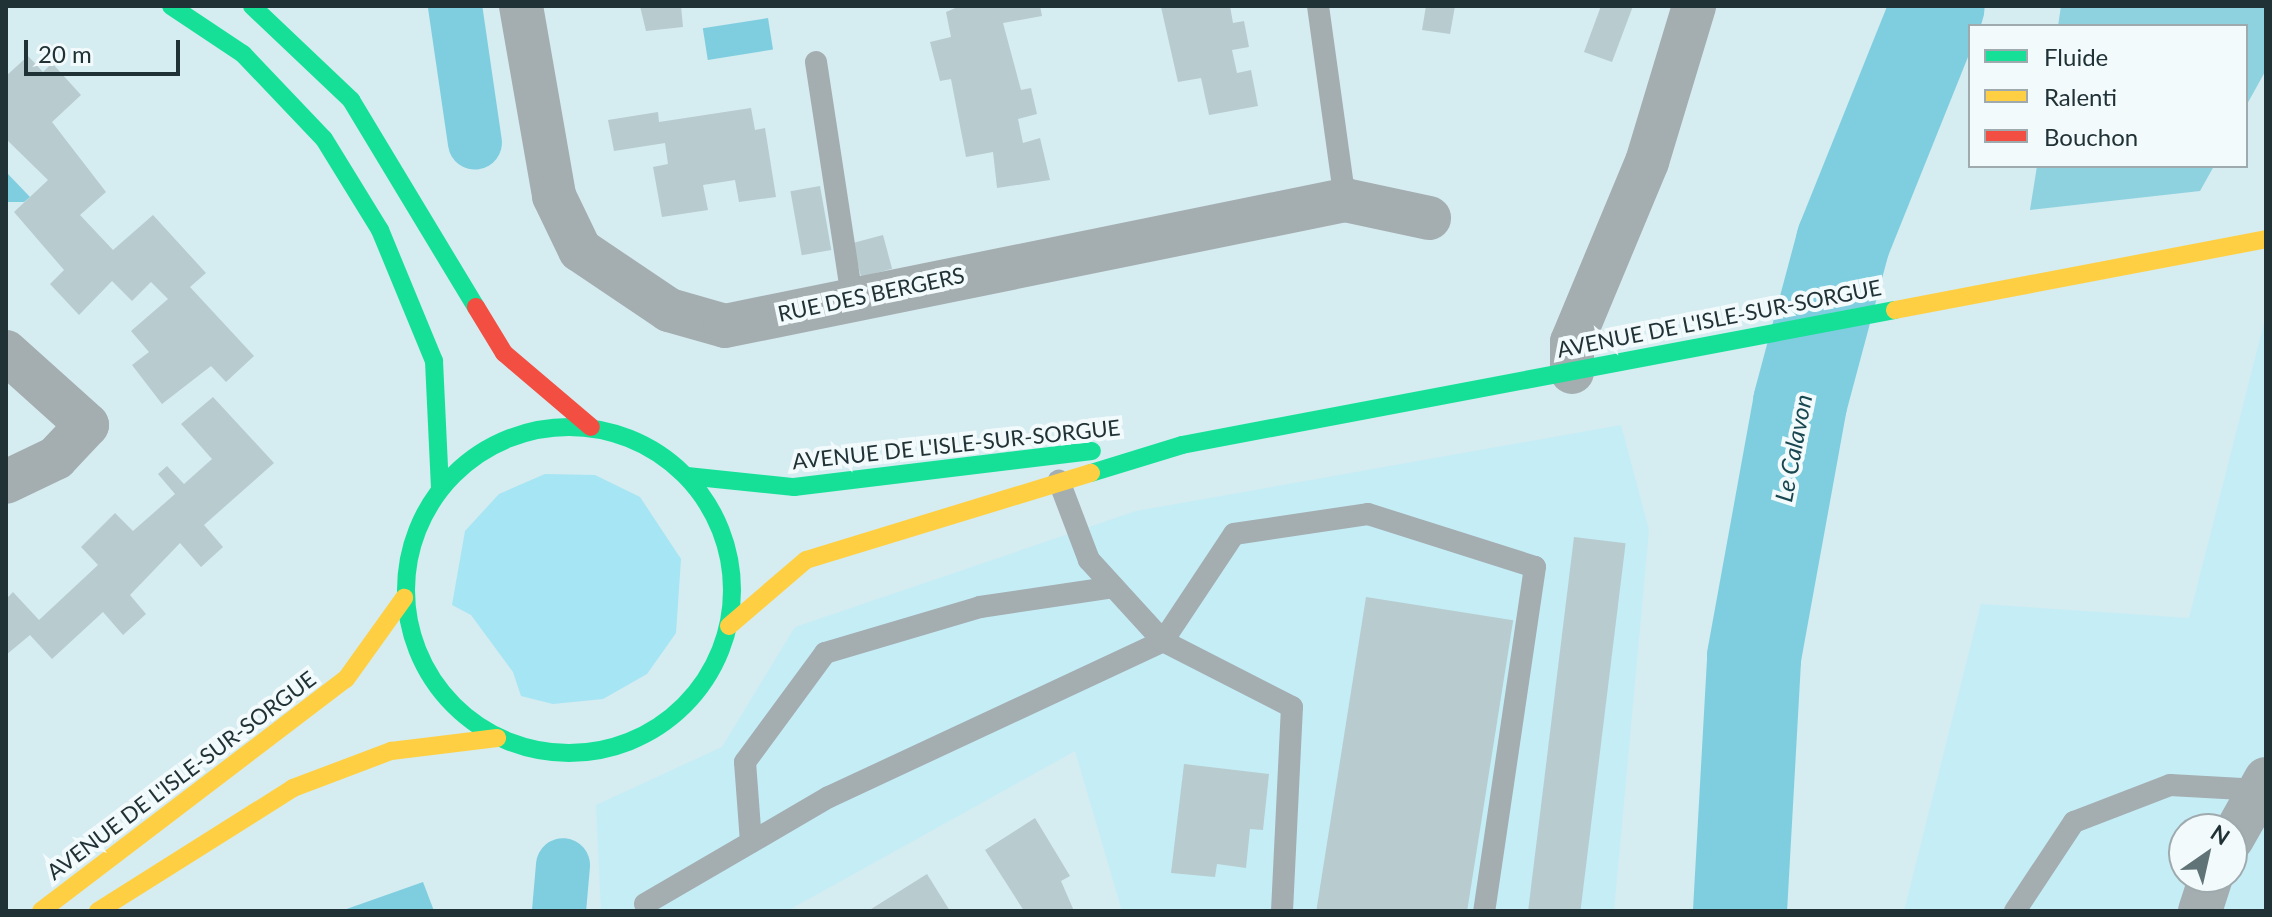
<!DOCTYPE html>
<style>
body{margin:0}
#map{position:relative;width:2272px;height:917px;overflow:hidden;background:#d5ecf1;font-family:Lato,sans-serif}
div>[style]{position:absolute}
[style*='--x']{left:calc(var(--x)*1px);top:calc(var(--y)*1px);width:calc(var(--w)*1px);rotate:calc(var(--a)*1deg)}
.built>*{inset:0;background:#c5edf6}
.green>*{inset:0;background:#a6e5f3}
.forest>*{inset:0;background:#8ed2df}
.water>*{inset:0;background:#7ecedf;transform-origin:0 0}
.canal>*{height:54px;margin:-27px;padding:0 27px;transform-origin:27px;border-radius:27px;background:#7ecedf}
.river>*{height:94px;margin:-47px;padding:0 47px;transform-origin:47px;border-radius:47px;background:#7ecedf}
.building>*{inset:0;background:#b8cbcf;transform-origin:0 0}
.lane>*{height:22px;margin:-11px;padding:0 11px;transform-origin:11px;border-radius:11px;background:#a4adb0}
.street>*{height:44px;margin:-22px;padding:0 22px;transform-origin:22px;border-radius:22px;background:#a4adb0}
.fast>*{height:18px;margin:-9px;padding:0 9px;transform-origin:9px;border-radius:9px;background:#16e098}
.fast>.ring{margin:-9px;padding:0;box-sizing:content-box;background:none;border:18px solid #16e098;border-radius:50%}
.slow>*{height:18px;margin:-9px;padding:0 9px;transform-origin:9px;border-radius:9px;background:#ffcf43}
.jam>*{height:18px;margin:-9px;padding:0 9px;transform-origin:9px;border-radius:9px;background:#f24e42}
span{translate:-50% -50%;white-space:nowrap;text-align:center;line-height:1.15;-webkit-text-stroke:8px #f2fafc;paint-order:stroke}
.street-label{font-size:22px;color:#213236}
.water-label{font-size:24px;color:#184750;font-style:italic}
.frame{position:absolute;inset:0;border:8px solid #213236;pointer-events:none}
.legend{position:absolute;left:1968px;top:24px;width:280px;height:144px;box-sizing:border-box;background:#f2fafc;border:2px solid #9eaaad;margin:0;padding:10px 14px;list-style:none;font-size:24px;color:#213236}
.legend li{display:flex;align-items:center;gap:16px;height:40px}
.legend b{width:40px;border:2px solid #9eaaad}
.north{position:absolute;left:2168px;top:813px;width:80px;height:80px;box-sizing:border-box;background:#f2fafc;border:2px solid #9eaaad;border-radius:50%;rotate:34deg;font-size:22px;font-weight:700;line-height:32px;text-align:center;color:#213236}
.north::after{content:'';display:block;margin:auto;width:28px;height:36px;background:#607377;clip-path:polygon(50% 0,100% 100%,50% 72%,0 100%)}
.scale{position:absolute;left:24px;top:40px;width:156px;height:36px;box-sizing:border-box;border:4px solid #213236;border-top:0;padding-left:10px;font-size:24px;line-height:28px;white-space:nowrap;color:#213236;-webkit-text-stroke:6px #f2fafc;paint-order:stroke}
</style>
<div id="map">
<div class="built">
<i style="clip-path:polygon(evenodd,2266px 315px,2266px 911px,1904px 911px,1981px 604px,2189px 618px,2266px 315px,2184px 829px,2232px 829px,2232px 877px,2184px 877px,2184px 829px)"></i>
<i style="clip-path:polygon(1621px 425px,1649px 530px,1614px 911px,1122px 911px,1075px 751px,787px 911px,601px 911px,596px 805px,722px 747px,795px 627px,1136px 511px)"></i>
</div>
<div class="green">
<i style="clip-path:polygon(545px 474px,595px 475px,640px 497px,681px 559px,676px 633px,647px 674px,603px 699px,553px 704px,521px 696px,513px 672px,471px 615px,452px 605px,465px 531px,499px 494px)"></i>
</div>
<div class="forest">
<i style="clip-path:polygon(2061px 6px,2266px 6px,2266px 70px,2246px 106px,2246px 26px,2058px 26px)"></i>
<i style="clip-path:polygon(2037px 166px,2214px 166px,2200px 191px,2030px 210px)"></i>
</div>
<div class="water">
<i style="left:768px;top:18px;width:32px;height:66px;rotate:81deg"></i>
<i style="clip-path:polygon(7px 173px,30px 197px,24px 202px,6px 202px)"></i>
<i style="clip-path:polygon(423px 882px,434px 911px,341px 911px)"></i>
</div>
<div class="canal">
<i style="--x:455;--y:6;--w:138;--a:81.7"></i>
<i style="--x:559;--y:911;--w:46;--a:-85"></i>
</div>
<div class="river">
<i style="--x:1740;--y:911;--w:254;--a:-86.8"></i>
<i style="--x:1754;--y:657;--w:258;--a:-79.7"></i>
<i style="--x:1800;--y:403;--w:167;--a:-75"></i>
<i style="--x:1843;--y:242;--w:254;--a:-68.1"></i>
</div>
<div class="building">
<i style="clip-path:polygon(640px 6px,681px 6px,683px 27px,646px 31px)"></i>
<i style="clip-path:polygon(960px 6px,1040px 6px,1042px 16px,1003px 23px,1021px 90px,1031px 88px,1037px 114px,1018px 119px,1023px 143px,1040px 138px,1050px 180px,997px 188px,993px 152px,966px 157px,951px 79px,940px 81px,930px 42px,951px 37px,946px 12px)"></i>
<i style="clip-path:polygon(1230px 6px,1233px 23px,1244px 21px,1249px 47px,1232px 50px,1237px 73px,1251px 70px,1258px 106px,1209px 115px,1201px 78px,1178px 82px,1161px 7px)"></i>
<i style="clip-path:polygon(1426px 6px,1455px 6px,1450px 34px,1422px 30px)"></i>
<i style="clip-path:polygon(1601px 6px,1633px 6px,1612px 62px,1584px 52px)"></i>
<i style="clip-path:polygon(28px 56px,43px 72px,52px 63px,81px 95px,52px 122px,106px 192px,80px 215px,113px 250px,153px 215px,206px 273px,190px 287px,254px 356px,226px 382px,211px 366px,162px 404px,132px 365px,149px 352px,131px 331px,168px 299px,151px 282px,132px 301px,112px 281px,79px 315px,50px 284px,64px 270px,14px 212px,48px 180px,6px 139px,6px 76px)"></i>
<i style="clip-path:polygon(751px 108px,755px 130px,765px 128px,776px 197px,739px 202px,735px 180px,703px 185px,708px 210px,662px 217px,653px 167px,668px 164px,665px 143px,614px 151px,608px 120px,658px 112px,659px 122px)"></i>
<i style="left:820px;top:186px;width:65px;height:30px;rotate:80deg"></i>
<i style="left:883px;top:235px;width:35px;height:32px;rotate:75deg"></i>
<i style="clip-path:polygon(213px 397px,274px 463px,204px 525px,223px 547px,201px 567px,180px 543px,130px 595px,146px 614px,123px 635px,103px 612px,52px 659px,30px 635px,6px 655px,6px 599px,13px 592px,39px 620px,98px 565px,81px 547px,115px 513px,133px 531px,175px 494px,158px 474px,167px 466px,184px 484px,212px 459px,181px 424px)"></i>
<i style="left:1574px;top:537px;width:52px;height:376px;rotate:7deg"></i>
<i style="left:1366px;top:597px;width:149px;height:316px;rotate:9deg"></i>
<i style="clip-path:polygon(1184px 764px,1269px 774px,1263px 830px,1250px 829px,1246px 868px,1217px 864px,1215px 877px,1171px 873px)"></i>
<i style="clip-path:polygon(1035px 818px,1070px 876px,1061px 881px,1074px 911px,1024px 911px,985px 850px)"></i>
<i style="clip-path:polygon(927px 874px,950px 911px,868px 911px)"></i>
</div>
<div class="lane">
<i style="--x:1318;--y:6;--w:196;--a:82.1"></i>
<i style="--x:816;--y:62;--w:238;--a:81.3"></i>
<i style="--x:751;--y:842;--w:80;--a:-94.3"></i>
<i style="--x:745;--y:762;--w:135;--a:-53.7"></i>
<i style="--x:825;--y:653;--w:162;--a:-16.5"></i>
<i style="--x:980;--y:607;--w:135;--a:-8.5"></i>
<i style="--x:645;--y:904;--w:213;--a:-30.2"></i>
<i style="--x:829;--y:797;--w:369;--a:-25"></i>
<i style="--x:1163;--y:641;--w:110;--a:-132.4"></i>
<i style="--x:1089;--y:560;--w:85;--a:-110.8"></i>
<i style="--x:1282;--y:911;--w:204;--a:-87.2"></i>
<i style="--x:1292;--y:707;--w:145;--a:-152.9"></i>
<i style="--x:1163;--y:641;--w:128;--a:-56.4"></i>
<i style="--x:1234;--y:534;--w:135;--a:-8.5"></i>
<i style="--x:1368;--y:514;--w:175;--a:17.6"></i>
<i style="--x:1535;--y:567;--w:348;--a:98.4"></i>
<i style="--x:2015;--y:911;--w:107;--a:-56.5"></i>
<i style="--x:2074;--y:822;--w:103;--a:-21.1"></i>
<i style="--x:2170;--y:785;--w:90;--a:3.2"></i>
</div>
<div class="street">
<i style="--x:521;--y:6;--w:193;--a:80.1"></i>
<i style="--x:554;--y:196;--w:60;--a:64.3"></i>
<i style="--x:580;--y:250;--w:107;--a:34"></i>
<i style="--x:669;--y:310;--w:58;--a:15.9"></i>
<i style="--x:725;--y:326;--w:633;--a:-11.49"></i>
<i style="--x:1345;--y:200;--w:86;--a:12.1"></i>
<i style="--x:6;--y:352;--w:109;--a:42"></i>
<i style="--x:87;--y:425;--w:45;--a:133.2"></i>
<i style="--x:56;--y:458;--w:55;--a:154.4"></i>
<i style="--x:1572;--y:372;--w:30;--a:-90"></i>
<i style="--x:1572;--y:342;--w:195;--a:-67.4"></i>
<i style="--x:1647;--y:162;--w:163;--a:-73.2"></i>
<i style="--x:2232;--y:839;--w:69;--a:-60.5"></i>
<i style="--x:2200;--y:911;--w:36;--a:-72"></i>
</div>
<div class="fast">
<i style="--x:171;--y:6;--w:87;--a:33.7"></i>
<i style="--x:243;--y:54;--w:117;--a:46.4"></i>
<i style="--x:324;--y:139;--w:107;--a:58.4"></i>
<i style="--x:380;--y:230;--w:142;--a:67.6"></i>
<i style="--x:434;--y:361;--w:127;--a:87.3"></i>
<i style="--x:252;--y:6;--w:137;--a:43.5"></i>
<i style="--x:351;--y:100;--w:242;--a:58.9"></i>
<i class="ring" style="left:406px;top:427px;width:308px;height:308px"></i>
<i style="--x:1091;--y:473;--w:95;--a:-17.1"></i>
<i style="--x:1182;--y:445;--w:726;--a:-10.72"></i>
<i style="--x:687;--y:476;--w:108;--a:5.9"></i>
<i style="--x:794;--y:487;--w:300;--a:-6.9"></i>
</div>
<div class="slow">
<i style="--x:1895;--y:310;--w:378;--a:-10.8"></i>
<i style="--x:729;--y:626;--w:101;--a:-40.6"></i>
<i style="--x:806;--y:560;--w:298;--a:-17"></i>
<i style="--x:41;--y:911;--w:383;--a:-37.3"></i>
<i style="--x:346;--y:679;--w:100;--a:-54.4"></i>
<i style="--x:98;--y:911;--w:231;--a:-32.2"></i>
<i style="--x:293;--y:788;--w:105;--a:-20.7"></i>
<i style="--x:391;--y:751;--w:107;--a:-7"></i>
</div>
<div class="jam">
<i style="--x:476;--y:307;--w:54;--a:58.7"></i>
<i style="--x:504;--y:353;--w:114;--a:40.4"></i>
</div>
<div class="street-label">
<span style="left:871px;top:294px;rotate:-12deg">RUE DES BERGERS</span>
<span style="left:1719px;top:318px;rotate:-11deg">AVENUE DE L'ISLE-SUR-SORGUE</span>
<span style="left:956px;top:444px;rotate:-6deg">AVENUE DE L'ISLE-SUR-SORGUE</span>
<span style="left:181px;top:775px;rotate:-37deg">AVENUE DE L'ISLE-SUR-SORGUE</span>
</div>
<div class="water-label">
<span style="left:1793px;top:448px;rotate:-79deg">Le Calavon</span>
</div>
<div class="frame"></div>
<ul class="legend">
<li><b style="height:10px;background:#16e098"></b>Fluide</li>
<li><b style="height:10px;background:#ffcf43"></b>Ralenti</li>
<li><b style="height:10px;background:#f24e42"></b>Bouchon</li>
</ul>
<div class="north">N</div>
<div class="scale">20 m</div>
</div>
